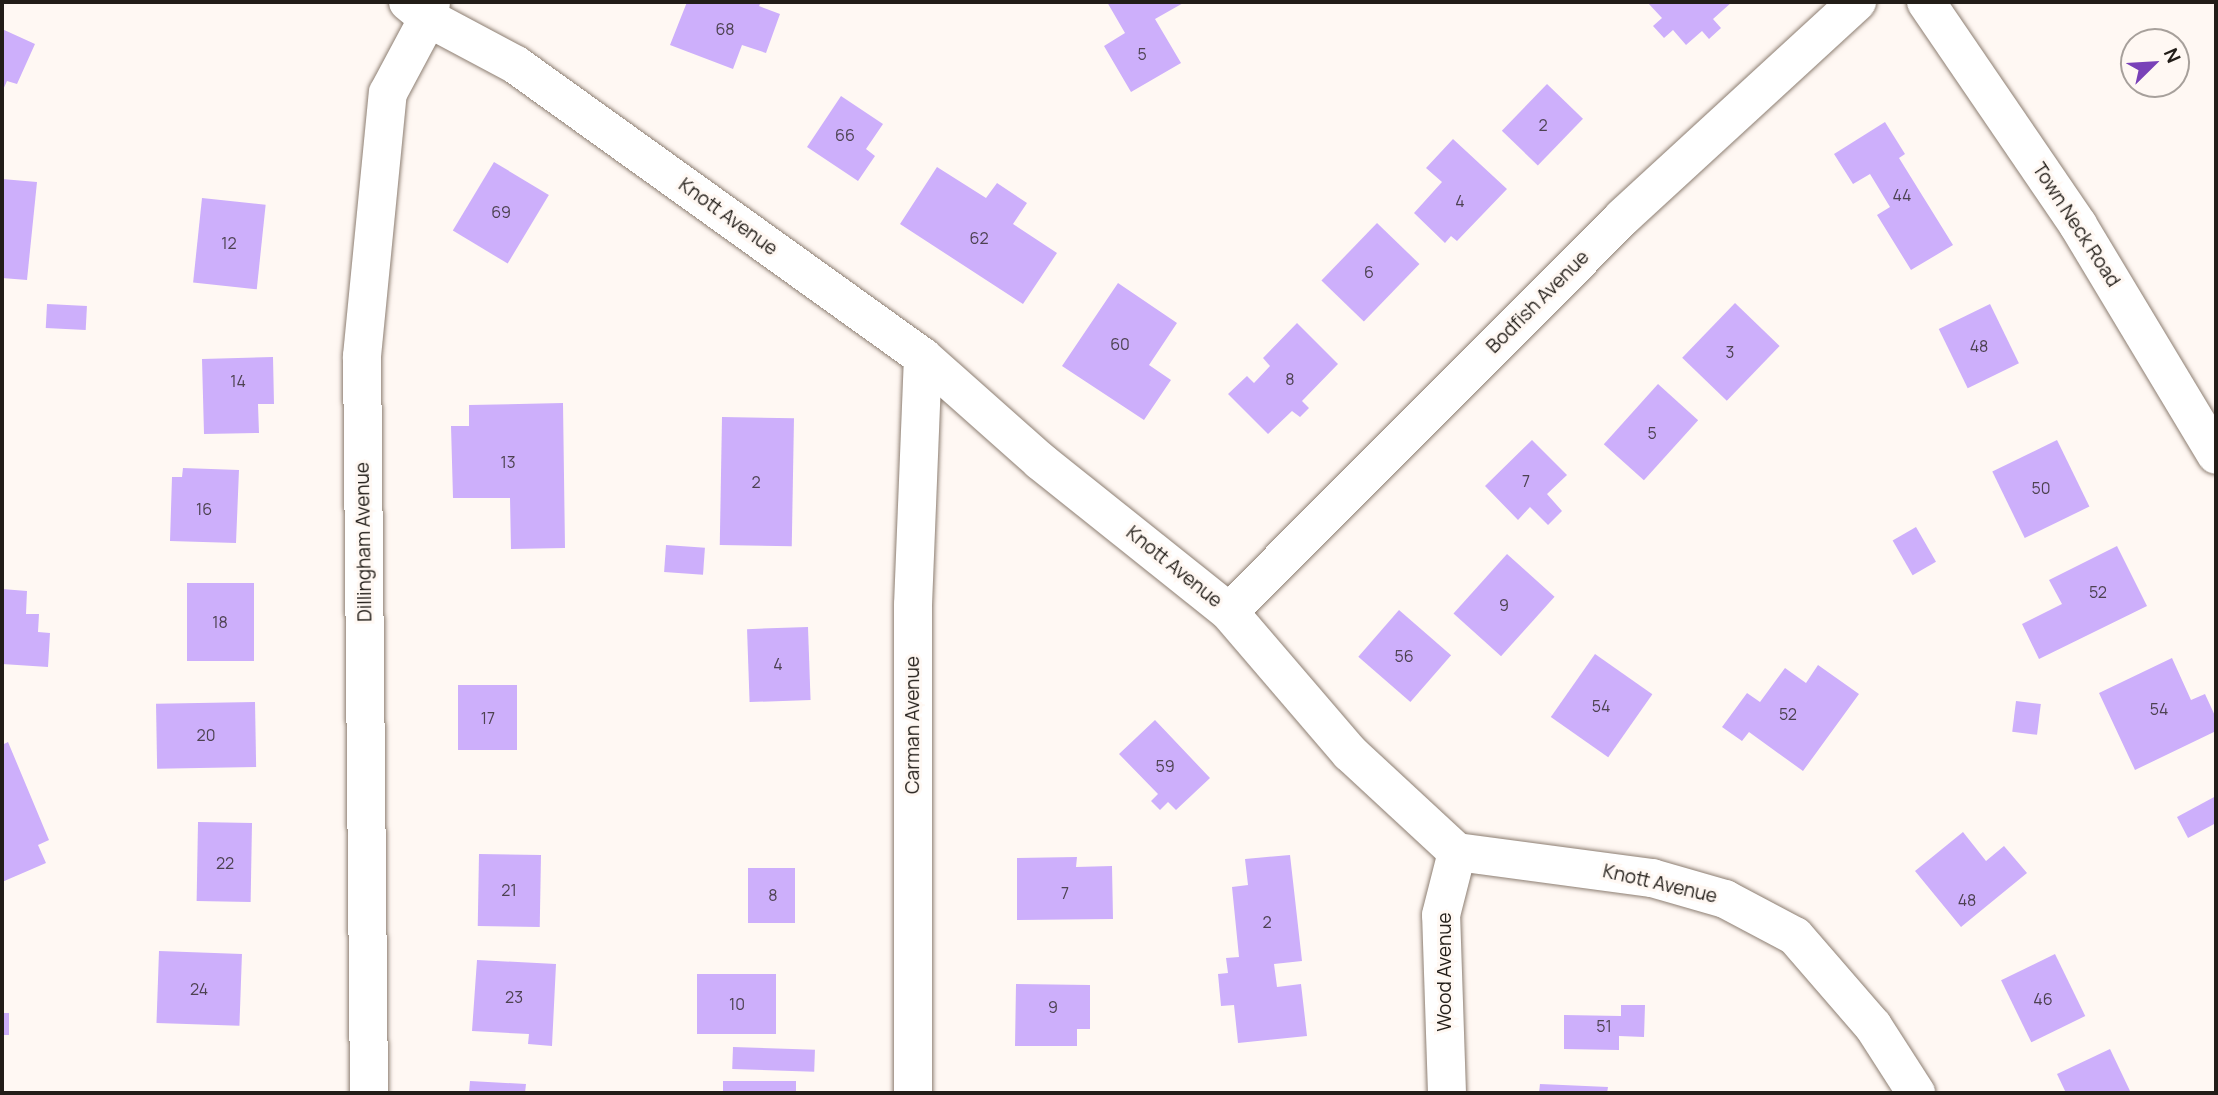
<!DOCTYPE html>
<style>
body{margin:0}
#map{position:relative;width:2218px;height:1095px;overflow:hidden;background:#fff8f3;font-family:Manrope,sans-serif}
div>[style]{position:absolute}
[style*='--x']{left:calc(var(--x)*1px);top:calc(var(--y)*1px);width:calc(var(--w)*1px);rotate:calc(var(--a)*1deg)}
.building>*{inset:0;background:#cdaffb;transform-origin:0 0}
.roads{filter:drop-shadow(0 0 2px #8d7e72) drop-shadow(0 0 2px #8d7e72)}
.minor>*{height:38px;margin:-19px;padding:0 19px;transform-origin:19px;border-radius:19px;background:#fff}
span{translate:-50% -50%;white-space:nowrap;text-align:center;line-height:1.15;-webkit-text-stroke:6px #fff8f3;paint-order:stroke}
.number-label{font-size:16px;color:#4d4251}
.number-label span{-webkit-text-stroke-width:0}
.street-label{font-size:19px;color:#221d18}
.frame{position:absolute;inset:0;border:4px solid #221d18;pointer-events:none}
.north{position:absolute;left:2120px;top:28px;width:70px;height:70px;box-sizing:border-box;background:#fff8f3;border:2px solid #a7a09b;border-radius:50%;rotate:66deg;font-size:19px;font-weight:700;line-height:28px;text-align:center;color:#221d18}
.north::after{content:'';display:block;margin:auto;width:24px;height:32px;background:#7941b8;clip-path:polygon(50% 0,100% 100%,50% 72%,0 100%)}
</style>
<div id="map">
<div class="building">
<i style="clip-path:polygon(687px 2px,761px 2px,759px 6px,780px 14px,766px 53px,742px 45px,733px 69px,670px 45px)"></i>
<i style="clip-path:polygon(1107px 2px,1185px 2px,1155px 19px,1181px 63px,1131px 92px,1104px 46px,1125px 33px)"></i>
<i style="clip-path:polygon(1647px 2px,1732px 2px,1713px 19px,1721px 28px,1709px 39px,1702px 31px,1686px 45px,1673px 30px,1664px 38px,1653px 26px,1662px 18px)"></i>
<i style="clip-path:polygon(2px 29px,35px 44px,17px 84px,7px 81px,2px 92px)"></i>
<i style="left:1547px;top:84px;width:50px;height:65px;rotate:44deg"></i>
<i style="clip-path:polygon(841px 96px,883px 124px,866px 149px,875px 156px,858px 181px,807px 147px)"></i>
<i style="clip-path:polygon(1885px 122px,1905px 154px,1899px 158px,1953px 245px,1911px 270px,1877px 215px,1890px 207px,1870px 174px,1853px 184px,1834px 154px)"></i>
<i style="clip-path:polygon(1453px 139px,1507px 189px,1457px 241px,1451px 236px,1445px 243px,1414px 213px,1442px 182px,1426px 168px)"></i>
<i style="left:494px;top:162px;width:64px;height:80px;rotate:31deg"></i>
<i style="clip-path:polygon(937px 167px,986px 198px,997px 183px,1027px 203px,1013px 224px,1057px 253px,1023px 304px,900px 224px)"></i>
<i style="clip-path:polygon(2px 179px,37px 182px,27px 280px,2px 278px)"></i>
<i style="left:202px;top:198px;width:64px;height:85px;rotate:6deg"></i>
<i style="left:1377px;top:223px;width:59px;height:80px;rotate:44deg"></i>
<i style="clip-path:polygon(1118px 283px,1177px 323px,1149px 365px,1171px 380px,1144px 420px,1062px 366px)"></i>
<i style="left:1735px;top:303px;width:62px;height:76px;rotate:44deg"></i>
<i style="left:47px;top:304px;width:40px;height:24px;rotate:3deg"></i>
<i style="left:1990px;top:304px;width:66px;height:57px;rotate:64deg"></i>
<i style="clip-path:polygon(1297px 323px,1338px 364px,1302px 401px,1309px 408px,1300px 417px,1292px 411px,1268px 434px,1228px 394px,1247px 376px,1254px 383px,1270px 366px,1263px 358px)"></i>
<i style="clip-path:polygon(273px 357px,274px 404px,258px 404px,259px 433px,204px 434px,202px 359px)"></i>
<i style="left:1658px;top:384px;width:54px;height:81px;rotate:42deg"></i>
<i style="clip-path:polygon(563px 403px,565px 548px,511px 549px,510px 498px,453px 498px,451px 426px,469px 426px,469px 405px)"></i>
<i style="left:722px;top:417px;width:72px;height:128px;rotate:1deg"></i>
<i style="clip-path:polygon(1532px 440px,1567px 475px,1547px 494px,1562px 511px,1548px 525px,1530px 507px,1518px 520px,1485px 486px)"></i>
<i style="left:2057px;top:440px;width:74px;height:72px;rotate:64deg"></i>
<i style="clip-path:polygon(183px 468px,239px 470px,236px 543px,170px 541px,172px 477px,182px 477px)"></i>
<i style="left:1916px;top:527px;width:40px;height:27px;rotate:60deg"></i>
<i style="left:666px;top:545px;width:39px;height:27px;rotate:4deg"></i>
<i style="clip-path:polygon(2117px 546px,2147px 606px,2039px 659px,2022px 624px,2062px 604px,2049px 580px)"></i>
<i style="left:1507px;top:554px;width:64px;height:80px;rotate:42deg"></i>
<i style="left:187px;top:583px;width:67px;height:78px"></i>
<i style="clip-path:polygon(2px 589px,27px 591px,26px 614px,39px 614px,38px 632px,50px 633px,48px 667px,2px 664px)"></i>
<i style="left:1399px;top:610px;width:69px;height:62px;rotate:41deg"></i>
<i style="left:808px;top:627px;width:73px;height:61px;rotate:88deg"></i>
<i style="left:1595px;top:654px;width:70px;height:77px;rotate:35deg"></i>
<i style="clip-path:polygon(2172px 658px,2191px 700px,2205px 694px,2216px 718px,2216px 731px,2135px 770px,2099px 693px)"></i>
<i style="clip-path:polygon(1818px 665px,1859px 694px,1803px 771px,1749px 732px,1742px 741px,1722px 727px,1747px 693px,1760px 702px,1785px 668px,1806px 683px)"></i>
<i style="left:458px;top:685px;width:59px;height:65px"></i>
<i style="left:2016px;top:701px;width:25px;height:31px;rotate:7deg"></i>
<i style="left:255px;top:702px;width:65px;height:99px;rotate:89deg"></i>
<i style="clip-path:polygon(1155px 720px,1210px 778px,1176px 810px,1168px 802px,1160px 810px,1151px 801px,1158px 794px,1119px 754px)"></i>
<i style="clip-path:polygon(8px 742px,49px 840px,38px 845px,46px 863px,2px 882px,2px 745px)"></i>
<i style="clip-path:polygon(2216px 796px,2216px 823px,2188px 838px,2177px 817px)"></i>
<i style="left:252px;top:823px;width:79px;height:54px;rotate:91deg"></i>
<i style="clip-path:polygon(1963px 832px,1986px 861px,2004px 846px,2027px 873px,1961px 927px,1915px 871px)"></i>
<i style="left:479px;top:854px;width:62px;height:72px;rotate:1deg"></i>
<i style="clip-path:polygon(1290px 855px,1302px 961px,1274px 964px,1277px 987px,1301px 984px,1307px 1036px,1238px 1043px,1234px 1005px,1221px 1006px,1218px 974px,1228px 973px,1226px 958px,1239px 957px,1232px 887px,1248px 885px,1245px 859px)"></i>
<i style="clip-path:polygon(1077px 857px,1076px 867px,1112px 866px,1113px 919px,1017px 920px,1017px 858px)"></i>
<i style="left:748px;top:868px;width:47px;height:55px"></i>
<i style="left:159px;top:951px;width:83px;height:72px;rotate:2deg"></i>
<i style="left:2055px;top:954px;width:69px;height:60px;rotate:64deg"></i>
<i style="clip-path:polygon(477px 960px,556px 964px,552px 1046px,528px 1044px,529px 1034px,472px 1031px)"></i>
<i style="left:776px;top:974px;width:60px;height:79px;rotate:90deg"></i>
<i style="clip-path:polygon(1016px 984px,1090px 985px,1090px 1029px,1077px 1029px,1077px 1046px,1015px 1046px)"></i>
<i style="clip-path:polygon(1621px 1005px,1645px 1005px,1644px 1037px,1619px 1036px,1619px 1050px,1564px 1049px,1564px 1015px,1621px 1016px)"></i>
<i style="left:2px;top:1013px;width:7px;height:22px"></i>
<i style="left:733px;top:1047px;width:82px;height:22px;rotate:2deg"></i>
<i style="clip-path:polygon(2110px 1049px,2131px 1093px,2066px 1093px,2057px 1074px)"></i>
<i style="clip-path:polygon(470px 1081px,526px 1084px,525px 1093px,469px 1093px)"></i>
<i style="left:796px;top:1081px;width:12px;height:73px;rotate:90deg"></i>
<i style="clip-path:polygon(1540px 1084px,1608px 1087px,1607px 1093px,1539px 1093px)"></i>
</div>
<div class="roads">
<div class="minor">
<i style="--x:408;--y:2;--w:26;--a:39"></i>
<i style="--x:428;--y:18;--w:100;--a:28.1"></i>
<i style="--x:516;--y:65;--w:501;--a:35.66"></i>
<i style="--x:923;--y:357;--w:157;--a:41.6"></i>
<i style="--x:1040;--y:461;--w:242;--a:38.6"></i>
<i style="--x:1229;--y:612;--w:186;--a:49.4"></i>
<i style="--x:1350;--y:753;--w:146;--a:42.8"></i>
<i style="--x:1457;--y:852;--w:197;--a:7.6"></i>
<i style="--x:1652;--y:878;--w:76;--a:16"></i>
<i style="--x:1725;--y:899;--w:79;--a:27.9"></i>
<i style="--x:1795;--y:936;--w:119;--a:49.1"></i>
<i style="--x:1873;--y:1026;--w:80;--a:57.3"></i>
<i style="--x:1926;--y:2;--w:270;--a:55.7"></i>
<i style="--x:2078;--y:225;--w:268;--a:59"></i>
<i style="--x:1229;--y:612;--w:558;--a:-45.07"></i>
<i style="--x:1623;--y:217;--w:318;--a:-42.6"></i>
<i style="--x:369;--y:1093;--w:737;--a:-90.54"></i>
<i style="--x:362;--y:356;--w:264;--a:-84.4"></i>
<i style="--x:388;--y:93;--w:85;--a:-61.9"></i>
<i style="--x:428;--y:18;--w:16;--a:-79"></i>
<i style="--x:913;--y:1093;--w:488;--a:-90"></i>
<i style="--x:913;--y:605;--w:248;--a:-87.7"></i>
<i style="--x:1447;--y:1093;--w:178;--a:-91.9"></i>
<i style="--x:1441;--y:915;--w:65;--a:-75.7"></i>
</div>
</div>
<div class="number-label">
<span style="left:725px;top:29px">68</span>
<span style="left:1142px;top:54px">5</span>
<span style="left:1543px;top:125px">2</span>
<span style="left:845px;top:135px">66</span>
<span style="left:1902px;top:195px">44</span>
<span style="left:1460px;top:201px">4</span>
<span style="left:501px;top:212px">69</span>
<span style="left:979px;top:238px">62</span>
<span style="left:229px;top:243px">12</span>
<span style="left:1369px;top:272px">6</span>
<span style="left:1120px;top:344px">60</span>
<span style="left:1979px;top:346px">48</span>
<span style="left:1730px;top:352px">3</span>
<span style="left:1290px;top:379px">8</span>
<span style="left:238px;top:381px">14</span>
<span style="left:1652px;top:433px">5</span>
<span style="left:508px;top:462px">13</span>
<span style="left:1526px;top:481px">7</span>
<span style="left:756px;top:482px">2</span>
<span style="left:2041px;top:488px">50</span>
<span style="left:204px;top:509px">16</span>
<span style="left:2098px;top:592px">52</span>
<span style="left:1504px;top:605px">9</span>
<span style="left:220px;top:622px">18</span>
<span style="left:1404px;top:656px">56</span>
<span style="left:778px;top:664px">4</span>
<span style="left:1601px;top:706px">54</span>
<span style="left:2159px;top:709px">54</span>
<span style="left:1788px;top:714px">52</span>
<span style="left:488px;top:718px">17</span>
<span style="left:206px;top:735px">20</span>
<span style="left:1165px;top:766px">59</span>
<span style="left:225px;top:863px">22</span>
<span style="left:509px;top:890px">21</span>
<span style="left:1065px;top:893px">7</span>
<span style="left:773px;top:895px">8</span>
<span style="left:1967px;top:900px">48</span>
<span style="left:1267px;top:922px">2</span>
<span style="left:199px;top:989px">24</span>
<span style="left:514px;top:997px">23</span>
<span style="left:2043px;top:999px">46</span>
<span style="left:737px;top:1004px">10</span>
<span style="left:1053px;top:1007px">9</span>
<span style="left:1604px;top:1026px">51</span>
</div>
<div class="street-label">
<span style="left:728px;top:217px;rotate:36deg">Knott Avenue</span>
<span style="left:2076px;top:225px;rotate:57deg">Town Neck Road</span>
<span style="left:1538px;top:302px;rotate:-45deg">Bodfish Avenue</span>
<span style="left:364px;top:542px;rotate:-91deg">Dillingham Avenue</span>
<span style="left:1174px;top:567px;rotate:39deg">Knott Avenue</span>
<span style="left:913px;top:725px;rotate:-90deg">Carman Avenue</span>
<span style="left:1660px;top:884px;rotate:13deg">Knott Avenue</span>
<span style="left:1445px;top:972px;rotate:-90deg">Wood Avenue</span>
</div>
<div class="frame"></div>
<div class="north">N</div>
</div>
